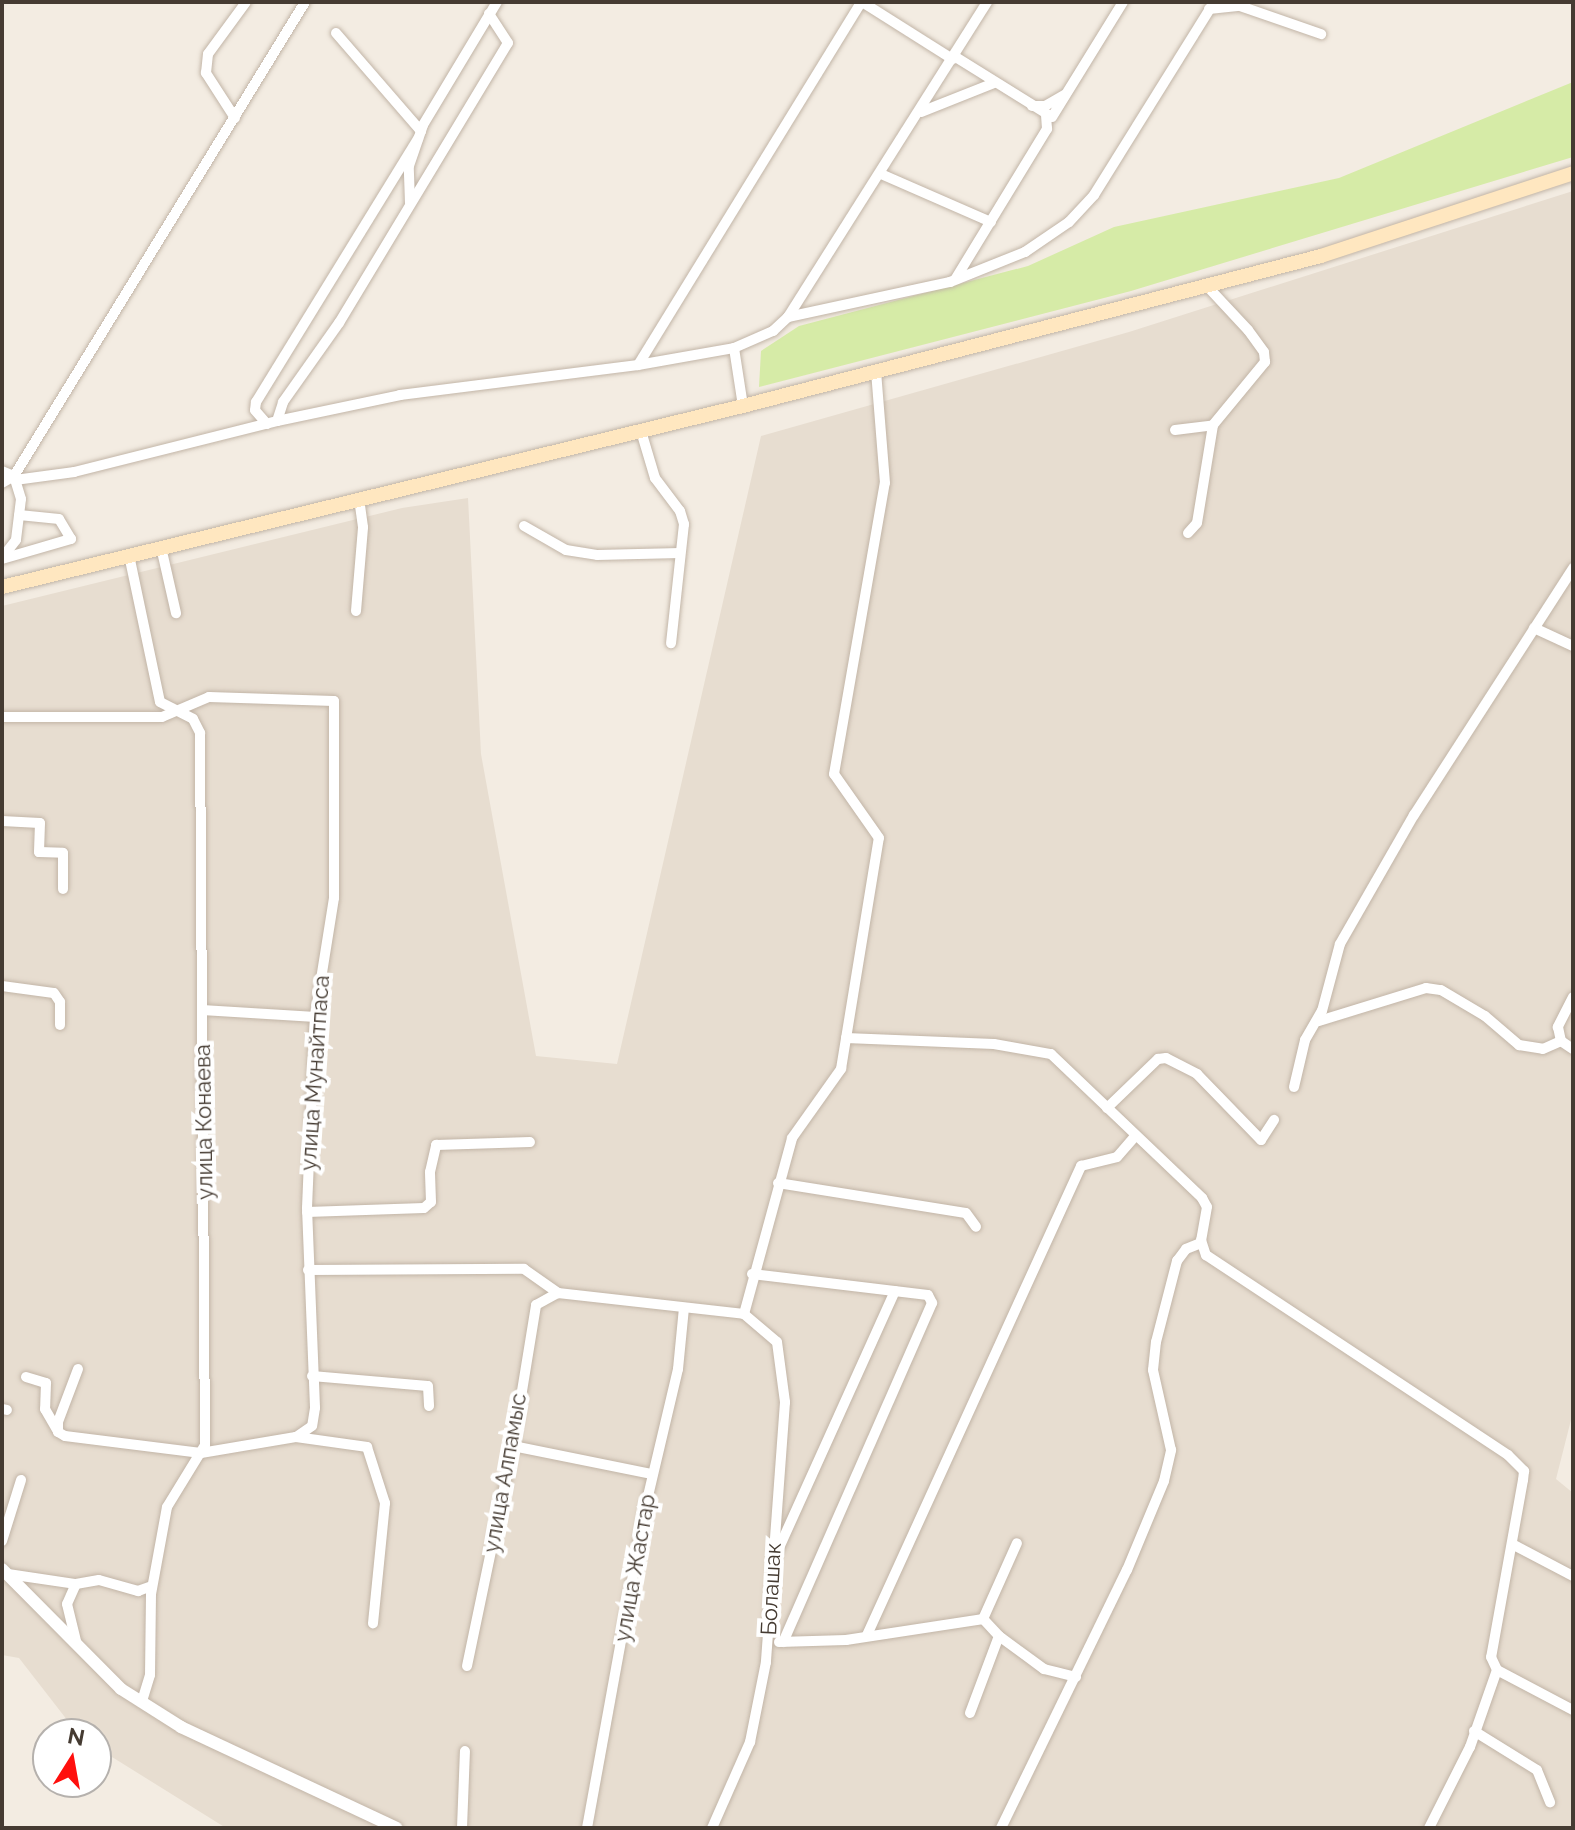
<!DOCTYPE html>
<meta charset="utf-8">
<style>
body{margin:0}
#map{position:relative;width:1575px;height:1830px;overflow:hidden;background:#f3ece2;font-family:Raleway,sans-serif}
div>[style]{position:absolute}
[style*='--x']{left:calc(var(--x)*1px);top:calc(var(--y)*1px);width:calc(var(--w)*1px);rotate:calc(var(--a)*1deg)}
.residential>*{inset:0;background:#e7ddd0}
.green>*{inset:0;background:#d6eba7}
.roads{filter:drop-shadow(0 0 2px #c2b5a7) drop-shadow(0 0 2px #c2b5a7)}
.minor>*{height:10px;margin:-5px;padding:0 5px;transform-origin:5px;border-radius:5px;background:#fff}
.tertiary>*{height:12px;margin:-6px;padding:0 6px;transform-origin:6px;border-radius:6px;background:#fff}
.secondary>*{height:14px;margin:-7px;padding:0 7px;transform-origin:7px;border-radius:7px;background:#ffe7c0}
span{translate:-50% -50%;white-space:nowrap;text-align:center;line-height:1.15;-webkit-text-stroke:8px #fff;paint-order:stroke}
.street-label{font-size:22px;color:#453b32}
.frame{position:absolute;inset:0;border:4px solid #453b32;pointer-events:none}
.north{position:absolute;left:32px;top:1718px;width:80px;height:80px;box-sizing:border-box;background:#fff;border:2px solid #b5b1ad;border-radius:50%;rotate:11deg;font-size:22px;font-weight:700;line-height:32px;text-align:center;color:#453b32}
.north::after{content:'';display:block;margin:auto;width:28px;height:36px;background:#ff0f0d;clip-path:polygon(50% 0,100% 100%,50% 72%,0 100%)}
</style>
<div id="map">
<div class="residential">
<i style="clip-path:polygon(1573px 191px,1573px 1412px,1556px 1479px,1573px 1493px,1573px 1828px,226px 1828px,96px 1747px,96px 1734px,78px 1734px,19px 1658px,2px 1655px,2px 606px,402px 508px,468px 498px,481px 754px,536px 1056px,617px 1064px,761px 436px,1129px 332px)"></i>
</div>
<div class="green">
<i style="clip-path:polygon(1573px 82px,1573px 157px,1131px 291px,759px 387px,761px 351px,799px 326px,1028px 266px,1114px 227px,1339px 178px)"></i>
</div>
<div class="roads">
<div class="minor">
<i style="--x:862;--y:2;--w:107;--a:32.3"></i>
<i style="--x:1209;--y:9;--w:31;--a:-6"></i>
<i style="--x:1240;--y:6;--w:86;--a:19.1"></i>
<i style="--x:336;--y:33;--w:130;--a:49.1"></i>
<i style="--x:954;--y:56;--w:115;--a:31.9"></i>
<i style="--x:1052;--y:117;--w:135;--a:-58.3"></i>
<i style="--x:1032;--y:106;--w:13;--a:0"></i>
<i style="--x:1045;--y:106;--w:22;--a:-30"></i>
<i style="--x:921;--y:112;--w:79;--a:-21.7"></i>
<i style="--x:235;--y:118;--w:54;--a:-122.8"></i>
<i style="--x:206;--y:73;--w:19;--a:-84"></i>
<i style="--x:208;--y:54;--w:64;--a:-53.8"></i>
<i style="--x:881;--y:174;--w:120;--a:23.6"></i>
<i style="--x:410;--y:203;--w:37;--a:-92"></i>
<i style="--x:409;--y:166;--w:43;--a:-71.1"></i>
<i style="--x:423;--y:125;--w:144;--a:-59"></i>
<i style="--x:956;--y:278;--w:175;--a:-58.6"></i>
<i style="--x:1047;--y:129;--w:14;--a:-94"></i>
<i style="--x:788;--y:317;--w:166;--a:-12.2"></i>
<i style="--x:950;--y:282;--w:81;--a:-21.8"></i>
<i style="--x:1025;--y:252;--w:53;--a:-34.3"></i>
<i style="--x:1069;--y:222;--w:37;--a:-47"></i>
<i style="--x:1094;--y:195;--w:227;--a:-58.1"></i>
<i style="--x:734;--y:348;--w:59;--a:81.2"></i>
<i style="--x:638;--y:365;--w:97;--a:-10"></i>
<i style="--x:734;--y:348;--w:43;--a:-23.6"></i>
<i style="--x:773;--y:331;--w:21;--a:-43"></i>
<i style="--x:788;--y:317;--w:373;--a:-57.7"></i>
<i style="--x:277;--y:421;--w:126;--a:-11.9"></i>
<i style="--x:400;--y:395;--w:240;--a:-7.2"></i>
<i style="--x:638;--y:365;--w:426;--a:-58.4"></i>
<i style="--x:267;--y:424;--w:18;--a:-131"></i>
<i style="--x:255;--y:410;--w:8;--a:-83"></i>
<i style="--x:256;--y:402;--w:309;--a:-58.4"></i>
<i style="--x:1175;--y:430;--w:38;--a:-7"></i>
<i style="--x:641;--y:431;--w:49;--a:73.4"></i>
<i style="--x:655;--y:478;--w:41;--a:52.9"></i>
<i style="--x:680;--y:511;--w:14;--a:73"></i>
<i style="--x:684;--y:524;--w:120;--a:96.2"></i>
<i style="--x:2;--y:471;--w:13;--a:23"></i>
<i style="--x:14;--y:476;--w:24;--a:73"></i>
<i style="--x:21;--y:499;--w:41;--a:97"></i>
<i style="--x:16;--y:540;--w:23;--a:128"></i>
<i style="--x:15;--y:480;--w:60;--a:-7.7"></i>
<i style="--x:74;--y:472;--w:209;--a:-14.1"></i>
<i style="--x:277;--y:421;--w:20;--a:-72"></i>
<i style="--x:283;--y:402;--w:97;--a:-54.7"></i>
<i style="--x:339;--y:323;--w:327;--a:-58.9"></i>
<i style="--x:508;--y:43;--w:35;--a:-123"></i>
<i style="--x:2;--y:483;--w:14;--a:-30"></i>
<i style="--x:14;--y:476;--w:556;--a:-58.45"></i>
<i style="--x:524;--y:526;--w:48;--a:29.7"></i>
<i style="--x:566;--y:550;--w:31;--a:9"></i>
<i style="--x:597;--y:555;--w:83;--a:-1.4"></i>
<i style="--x:1188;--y:533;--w:13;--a:-48"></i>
<i style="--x:1197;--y:523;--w:99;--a:-80.7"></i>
<i style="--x:1213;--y:425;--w:82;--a:-50.5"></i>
<i style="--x:1265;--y:362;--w:10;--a:-96"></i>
<i style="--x:1264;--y:352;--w:27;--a:-126"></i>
<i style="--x:1248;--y:330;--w:60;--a:-133"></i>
<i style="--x:161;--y:547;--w:68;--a:77.2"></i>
<i style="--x:129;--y:555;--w:150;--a:78.1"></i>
<i style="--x:160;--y:702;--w:37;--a:27"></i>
<i style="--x:193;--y:719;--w:16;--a:63"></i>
<i style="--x:200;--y:733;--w:712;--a:89.6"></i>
<i style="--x:205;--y:1445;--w:73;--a:121.5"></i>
<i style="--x:167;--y:1507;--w:88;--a:100.4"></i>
<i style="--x:151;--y:1594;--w:81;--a:90.7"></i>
<i style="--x:150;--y:1675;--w:27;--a:107"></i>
<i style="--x:2;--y:559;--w:72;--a:-16.2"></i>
<i style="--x:71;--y:539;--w:23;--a:-121"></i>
<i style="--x:59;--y:519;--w:40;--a:-174.3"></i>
<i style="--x:356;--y:611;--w:84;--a:-85.2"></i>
<i style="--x:363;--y:527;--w:29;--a:-98"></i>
<i style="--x:1534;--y:628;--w:43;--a:24.8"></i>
<i style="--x:2;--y:717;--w:160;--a:0"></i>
<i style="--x:162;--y:717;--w:51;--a:-23.1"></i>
<i style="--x:209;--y:697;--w:125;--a:1.8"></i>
<i style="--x:334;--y:701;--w:197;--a:90"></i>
<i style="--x:334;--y:898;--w:121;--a:99.1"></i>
<i style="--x:315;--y:1017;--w:191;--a:92.4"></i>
<i style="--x:307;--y:1208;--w:200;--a:87.7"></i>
<i style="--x:315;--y:1408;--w:18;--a:99"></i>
<i style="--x:312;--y:1426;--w:19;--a:145"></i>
<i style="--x:2;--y:821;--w:38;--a:3"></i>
<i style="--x:40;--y:823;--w:29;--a:92"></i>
<i style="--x:39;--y:852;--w:24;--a:2"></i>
<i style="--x:63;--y:853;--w:36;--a:90"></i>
<i style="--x:2;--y:986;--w:52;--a:7.7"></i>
<i style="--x:54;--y:993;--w:11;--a:56"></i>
<i style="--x:60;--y:1002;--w:23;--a:90"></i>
<i style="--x:1573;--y:997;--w:34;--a:117"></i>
<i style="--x:1558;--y:1027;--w:14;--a:78"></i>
<i style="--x:1561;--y:1041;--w:14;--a:34"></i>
<i style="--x:203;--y:1010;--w:112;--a:3.6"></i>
<i style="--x:1319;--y:1021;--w:112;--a:-17.1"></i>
<i style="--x:1426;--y:988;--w:15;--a:8"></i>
<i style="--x:1441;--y:990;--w:51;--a:30.6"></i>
<i style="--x:1485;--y:1016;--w:45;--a:40.5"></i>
<i style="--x:1519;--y:1045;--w:24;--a:9"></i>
<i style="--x:1543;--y:1049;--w:20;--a:-24"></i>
<i style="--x:846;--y:1038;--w:148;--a:2.3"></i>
<i style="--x:994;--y:1044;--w:58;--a:10"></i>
<i style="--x:1051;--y:1054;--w:209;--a:43.6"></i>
<i style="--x:1202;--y:1198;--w:10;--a:61"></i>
<i style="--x:1207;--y:1207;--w:34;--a:100"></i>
<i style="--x:1201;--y:1240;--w:16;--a:72"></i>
<i style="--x:1206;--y:1255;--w:362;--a:33.5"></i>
<i style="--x:1508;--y:1455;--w:23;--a:45"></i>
<i style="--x:1524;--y:1471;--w:9;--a:96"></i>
<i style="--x:1523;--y:1480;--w:180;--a:100.2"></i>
<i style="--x:1491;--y:1657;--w:14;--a:65"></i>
<i style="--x:1497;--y:1670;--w:86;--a:27.8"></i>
<i style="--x:1294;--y:1087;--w:48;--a:-76.8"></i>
<i style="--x:1305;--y:1040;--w:34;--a:-60"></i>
<i style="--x:1322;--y:1011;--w:69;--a:-75"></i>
<i style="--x:1340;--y:944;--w:149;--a:-60.2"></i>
<i style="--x:1414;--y:815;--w:294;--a:-57.2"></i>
<i style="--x:1107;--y:1108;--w:71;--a:-43.9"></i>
<i style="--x:1158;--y:1059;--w:8;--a:-7"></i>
<i style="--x:1166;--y:1058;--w:35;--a:27"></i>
<i style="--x:1197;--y:1074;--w:92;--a:45.9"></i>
<i style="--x:1261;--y:1140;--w:24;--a:-57"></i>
<i style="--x:778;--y:1183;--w:190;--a:9.1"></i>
<i style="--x:966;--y:1213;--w:17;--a:54"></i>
<i style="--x:307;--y:1212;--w:117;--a:-2"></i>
<i style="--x:424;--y:1208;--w:9;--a:-41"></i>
<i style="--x:431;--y:1202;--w:30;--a:-92"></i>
<i style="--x:430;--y:1172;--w:28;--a:-77"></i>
<i style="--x:436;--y:1145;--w:94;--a:-1.8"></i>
<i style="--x:308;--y:1270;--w:216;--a:-0.3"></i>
<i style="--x:524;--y:1269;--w:42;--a:35.2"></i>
<i style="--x:558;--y:1293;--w:187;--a:6.4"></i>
<i style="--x:744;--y:1314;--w:43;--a:40.3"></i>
<i style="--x:777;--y:1342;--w:61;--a:82.4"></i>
<i style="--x:785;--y:1402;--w:261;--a:94.2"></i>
<i style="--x:766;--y:1662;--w:82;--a:101.3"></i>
<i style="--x:750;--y:1742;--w:94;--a:113.8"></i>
<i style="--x:752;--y:1274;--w:177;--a:6.8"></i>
<i style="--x:928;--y:1295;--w:9;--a:63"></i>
<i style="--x:932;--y:1303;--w:370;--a:113.7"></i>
<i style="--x:744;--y:1314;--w:182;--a:-74.7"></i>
<i style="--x:792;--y:1138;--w:85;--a:-54.6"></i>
<i style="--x:841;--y:1069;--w:234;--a:-80.7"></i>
<i style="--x:879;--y:838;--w:78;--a:-125.1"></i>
<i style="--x:834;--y:774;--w:295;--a:-80.1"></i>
<i style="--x:885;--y:483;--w:111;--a:-94.6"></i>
<i style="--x:78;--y:1369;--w:57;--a:110.7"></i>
<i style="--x:58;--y:1422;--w:10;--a:90"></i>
<i style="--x:58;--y:1432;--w:8;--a:30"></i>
<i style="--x:65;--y:1436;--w:137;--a:7.1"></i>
<i style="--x:201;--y:1453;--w:96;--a:-9.6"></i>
<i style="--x:296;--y:1437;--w:72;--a:8"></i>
<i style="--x:367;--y:1447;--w:59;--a:72.2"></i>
<i style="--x:385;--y:1503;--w:121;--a:95.7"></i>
<i style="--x:312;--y:1376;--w:116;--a:4.9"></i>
<i style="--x:428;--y:1386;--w:20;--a:87"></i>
<i style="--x:26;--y:1377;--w:21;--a:17"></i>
<i style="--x:46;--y:1383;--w:26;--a:92"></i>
<i style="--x:45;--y:1409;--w:24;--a:60"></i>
<i style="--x:2;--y:1409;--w:5;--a:11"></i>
<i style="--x:513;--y:1446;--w:142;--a:11.4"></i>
<i style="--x:2;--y:1541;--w:64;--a:-72.7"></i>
<i style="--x:1512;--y:1544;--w:69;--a:27.7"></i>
<i style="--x:774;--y:1559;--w:294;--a:-65.7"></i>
<i style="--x:8;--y:1574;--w:69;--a:8.4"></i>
<i style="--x:867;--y:1635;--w:516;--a:-65.47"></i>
<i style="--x:1081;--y:1166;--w:37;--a:-14"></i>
<i style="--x:1117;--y:1157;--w:28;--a:-49"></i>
<i style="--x:999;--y:1636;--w:56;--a:36.3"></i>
<i style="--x:1044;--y:1669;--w:33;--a:14"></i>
<i style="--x:779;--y:1642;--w:67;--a:-1.7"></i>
<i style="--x:846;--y:1640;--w:139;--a:-8.7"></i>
<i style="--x:983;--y:1619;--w:83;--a:-65.9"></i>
<i style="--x:77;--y:1645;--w:42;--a:-103.7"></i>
<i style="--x:67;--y:1604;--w:22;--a:-66"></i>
<i style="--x:76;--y:1584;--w:23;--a:-10"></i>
<i style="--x:99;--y:1580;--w:41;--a:15.8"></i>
<i style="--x:138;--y:1591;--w:15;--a:-20"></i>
<i style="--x:467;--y:1666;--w:225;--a:-78.2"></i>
<i style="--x:513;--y:1446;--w:143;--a:-80.7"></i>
<i style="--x:536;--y:1305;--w:25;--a:-29"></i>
<i style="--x:970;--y:1713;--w:82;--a:-69.4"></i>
<i style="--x:999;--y:1636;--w:23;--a:-133"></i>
<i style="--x:1474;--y:1731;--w:74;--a:31.8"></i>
<i style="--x:1537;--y:1770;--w:35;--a:68"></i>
<i style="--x:462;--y:1828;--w:77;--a:-87.8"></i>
<i style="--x:587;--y:1828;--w:320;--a:-79.7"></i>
<i style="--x:644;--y:1513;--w:148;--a:-76.7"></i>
<i style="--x:678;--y:1369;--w:61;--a:-84.4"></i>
<i style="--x:1001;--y:1828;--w:287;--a:-64"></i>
<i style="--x:1127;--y:1570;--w:96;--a:-67.4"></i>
<i style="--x:1164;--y:1481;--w:32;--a:-77"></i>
<i style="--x:1171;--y:1450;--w:82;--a:-102.7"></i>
<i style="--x:1153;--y:1370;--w:28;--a:-84"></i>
<i style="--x:1156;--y:1342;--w:84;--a:-75.5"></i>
<i style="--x:1177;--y:1261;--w:15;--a:-53"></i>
<i style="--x:1186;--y:1249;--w:16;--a:-22"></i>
<i style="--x:1429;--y:1828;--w:91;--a:-63.2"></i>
<i style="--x:1470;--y:1747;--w:82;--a:-70.7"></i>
</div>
<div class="tertiary">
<i style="--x:2;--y:1569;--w:169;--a:45.2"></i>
<i style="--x:121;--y:1689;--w:71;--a:32.3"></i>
<i style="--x:181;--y:1727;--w:238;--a:25.1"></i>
</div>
<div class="secondary">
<i style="--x:2;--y:587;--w:763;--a:-13.73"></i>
<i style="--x:743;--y:406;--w:597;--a:-14.55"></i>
<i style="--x:1321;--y:256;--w:265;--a:-18.2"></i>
</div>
</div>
<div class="street-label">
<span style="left:315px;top:1073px;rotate:-86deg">улица Мунайтпаса</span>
<span style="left:204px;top:1122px;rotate:-91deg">улица Конаева</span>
<span style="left:505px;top:1473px;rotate:-80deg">улица Алпамыс</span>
<span style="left:635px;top:1568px;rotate:-80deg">улица Жастар</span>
<span style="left:771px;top:1589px;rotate:-87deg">Болашак</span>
</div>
<div class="frame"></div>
<div class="north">N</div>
</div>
